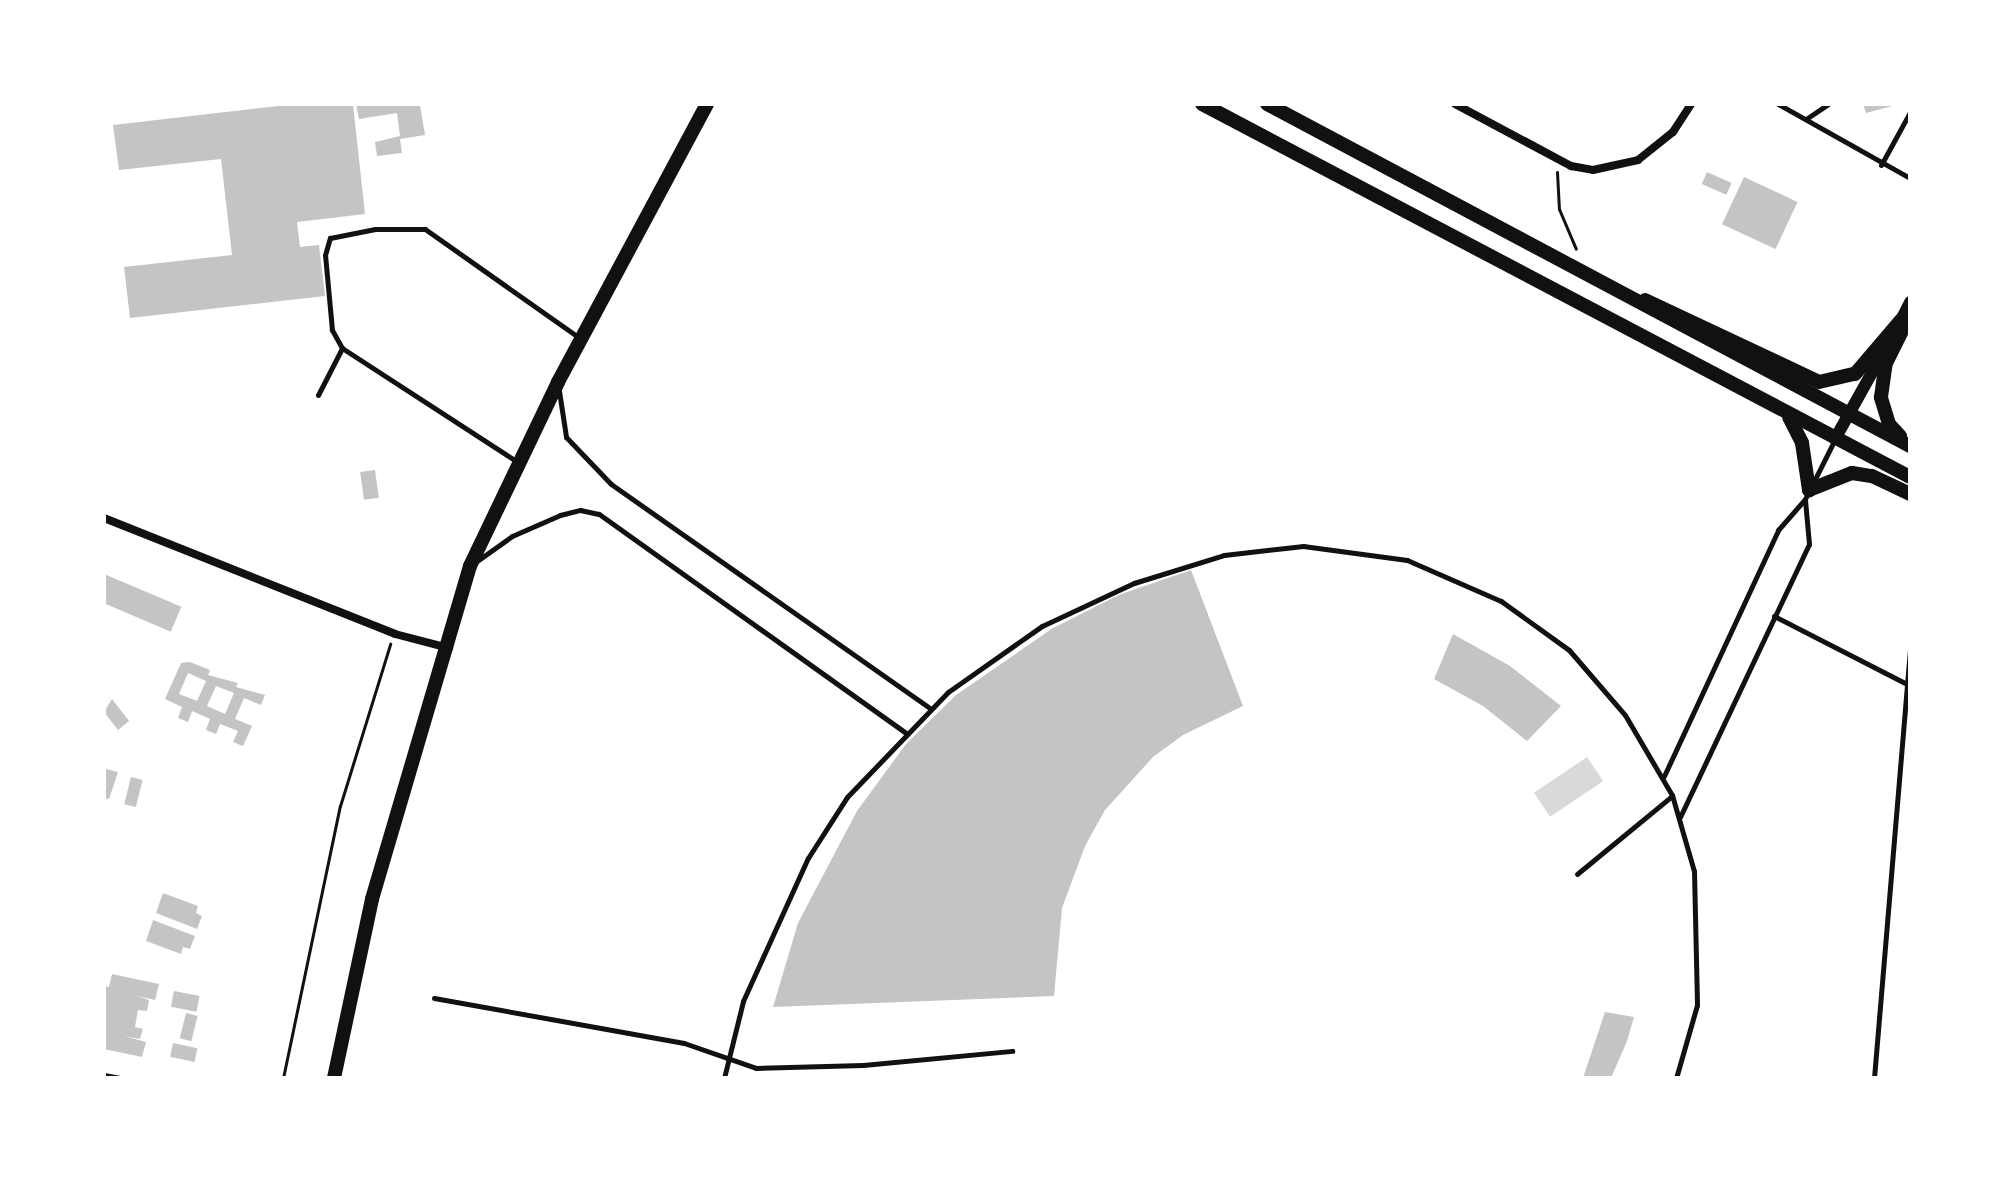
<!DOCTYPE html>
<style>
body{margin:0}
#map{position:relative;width:2014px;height:1182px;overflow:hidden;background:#fff;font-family:"PT Sans",sans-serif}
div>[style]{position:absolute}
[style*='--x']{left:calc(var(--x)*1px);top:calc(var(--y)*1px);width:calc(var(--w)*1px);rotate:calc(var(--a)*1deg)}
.water>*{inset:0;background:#d9d9d9;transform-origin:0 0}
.building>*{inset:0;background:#c4c4c4;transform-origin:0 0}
.path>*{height:3px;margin:-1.5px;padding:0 1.5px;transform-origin:1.5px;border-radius:1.5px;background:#111}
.service>*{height:5px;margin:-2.5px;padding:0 2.5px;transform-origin:2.5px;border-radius:2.5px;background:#111}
.minor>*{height:8px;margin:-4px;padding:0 4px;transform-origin:4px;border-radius:4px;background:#111}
.tertiary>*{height:12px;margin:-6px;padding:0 6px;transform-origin:6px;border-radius:6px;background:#111}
.secondary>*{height:14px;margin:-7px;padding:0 7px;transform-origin:7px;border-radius:7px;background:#111}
span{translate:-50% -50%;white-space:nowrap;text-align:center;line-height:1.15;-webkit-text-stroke:6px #fff;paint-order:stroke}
.frame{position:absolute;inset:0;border:106px solid #fff;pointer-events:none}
</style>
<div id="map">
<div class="water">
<i style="left:1587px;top:757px;width:29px;height:64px;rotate:56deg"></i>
</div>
<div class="building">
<i style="clip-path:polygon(296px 104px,353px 104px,365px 214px,297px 222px,300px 247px,319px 245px,325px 296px,130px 318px,124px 267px,232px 255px,221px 159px,119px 170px,113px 125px)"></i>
<i style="clip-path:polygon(356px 104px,420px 105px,425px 135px,400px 139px,402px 153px,377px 156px,375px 142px,400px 136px,397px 113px,359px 119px)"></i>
<i style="clip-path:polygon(1863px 104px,1895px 104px,1896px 105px,1866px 113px)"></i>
<i style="left:1707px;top:172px;width:27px;height:13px;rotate:24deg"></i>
<i style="left:1744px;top:177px;width:59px;height:52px;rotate:25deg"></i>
<i style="left:375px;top:470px;width:28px;height:15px;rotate:82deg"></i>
<i style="clip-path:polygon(1191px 570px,1243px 706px,1183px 735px,1153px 757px,1105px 810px,1085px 846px,1062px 908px,1054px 996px,773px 1007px,798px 923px,857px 811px,906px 744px,956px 695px,1053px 628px,1121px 594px)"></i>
<i style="left:104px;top:574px;width:84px;height:27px;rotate:23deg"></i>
<i style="clip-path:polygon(1453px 634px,1510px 666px,1561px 706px,1527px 741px,1483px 706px,1434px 679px)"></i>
<i style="clip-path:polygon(evenodd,190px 662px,210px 670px,208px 675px,238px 683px,236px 687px,265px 695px,261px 705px,244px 698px,235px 719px,252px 726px,243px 746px,233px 742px,238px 731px,220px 724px,216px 734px,206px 730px,210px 719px,192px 711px,188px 722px,178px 718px,182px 707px,165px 699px,181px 663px,190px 662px,188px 673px,206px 681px,197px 701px,179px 694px,188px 673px,190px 662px,216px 686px,234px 693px,225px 714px,207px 706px,216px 686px)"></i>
<i style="clip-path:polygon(112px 699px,129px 721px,118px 730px,104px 712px)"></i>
<i style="clip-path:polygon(106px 769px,118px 772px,109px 799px,104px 798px)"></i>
<i style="left:131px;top:777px;width:12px;height:28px;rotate:14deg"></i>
<i style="clip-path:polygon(163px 893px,198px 906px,196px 913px,202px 916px,197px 929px,156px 913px)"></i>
<i style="clip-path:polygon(153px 920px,195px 936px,190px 949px,183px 947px,181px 954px,146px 941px)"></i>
<i style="clip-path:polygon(112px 974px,159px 984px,155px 1000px,137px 996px,149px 1000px,147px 1011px,138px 1010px,135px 1027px,143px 1029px,140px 1039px,124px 1036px,146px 1042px,142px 1057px,104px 1049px,104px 986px,109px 987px)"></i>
<i style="left:174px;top:991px;width:26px;height:16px;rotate:11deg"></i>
<i style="clip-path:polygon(1605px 1012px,1634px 1017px,1627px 1041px,1611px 1078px,1583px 1078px)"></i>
<i style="left:186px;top:1013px;width:12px;height:26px;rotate:14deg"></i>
<i style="left:173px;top:1043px;width:25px;height:14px;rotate:12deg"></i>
</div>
<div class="path">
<i style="--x:1557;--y:172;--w:37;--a:87"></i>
<i style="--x:1559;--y:209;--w:43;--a:67"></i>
<i style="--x:283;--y:1078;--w:278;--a:-78.2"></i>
<i style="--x:340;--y:806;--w:170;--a:-72.8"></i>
</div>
<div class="service">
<i style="--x:1778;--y:104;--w:151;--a:29.3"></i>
<i style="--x:1806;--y:119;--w:27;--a:-34"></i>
<i style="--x:1881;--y:165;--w:60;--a:-61.3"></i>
<i style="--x:559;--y:391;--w:47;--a:81.3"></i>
<i style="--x:566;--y:437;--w:65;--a:46.2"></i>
<i style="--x:611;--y:484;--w:390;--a:35.1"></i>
<i style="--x:318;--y:395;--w:53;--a:-62.9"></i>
<i style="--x:516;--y:461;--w:207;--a:-147"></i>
<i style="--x:342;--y:348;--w:21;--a:-119"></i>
<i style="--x:332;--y:330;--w:75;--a:-95.3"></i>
<i style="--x:325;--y:255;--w:18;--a:-74"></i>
<i style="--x:330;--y:238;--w:46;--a:-11.3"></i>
<i style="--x:375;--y:229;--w:50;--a:0"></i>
<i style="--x:425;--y:229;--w:187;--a:35.2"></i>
<i style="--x:477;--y:561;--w:43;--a:-35.5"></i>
<i style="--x:512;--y:536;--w:52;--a:-23.6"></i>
<i style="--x:560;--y:515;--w:21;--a:-14"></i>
<i style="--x:580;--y:510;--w:19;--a:12"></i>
<i style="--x:599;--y:514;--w:376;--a:35.5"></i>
<i style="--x:1774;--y:616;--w:152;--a:27.1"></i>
<i style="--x:1664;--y:776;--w:271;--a:-65.1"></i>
<i style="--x:1778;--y:530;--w:41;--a:-48.9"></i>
<i style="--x:1805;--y:499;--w:65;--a:-63.4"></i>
<i style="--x:1680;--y:817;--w:302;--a:-64.7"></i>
<i style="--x:1809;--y:544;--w:44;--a:-95.2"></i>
<i style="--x:1577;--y:874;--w:123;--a:-39.4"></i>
<i style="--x:434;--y:998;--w:254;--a:10.2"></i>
<i style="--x:684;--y:1043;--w:76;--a:19.1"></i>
<i style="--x:756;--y:1068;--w:107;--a:-1.6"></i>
<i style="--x:863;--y:1065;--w:150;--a:-5.4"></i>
<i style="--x:104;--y:1075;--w:16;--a:11"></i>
<i style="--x:724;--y:1078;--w:79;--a:-76.1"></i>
<i style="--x:743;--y:1001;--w:157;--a:-65.6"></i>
<i style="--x:808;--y:858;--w:72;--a:-57.4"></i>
<i style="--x:847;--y:797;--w:146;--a:-46.1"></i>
<i style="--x:948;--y:692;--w:115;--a:-35.1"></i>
<i style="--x:1042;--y:626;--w:102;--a:-25.1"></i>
<i style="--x:1134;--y:583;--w:94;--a:-17.3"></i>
<i style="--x:1224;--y:555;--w:80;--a:-6.5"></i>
<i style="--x:1303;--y:546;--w:105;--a:7.7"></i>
<i style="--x:1407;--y:560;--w:103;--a:23.6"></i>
<i style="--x:1501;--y:601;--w:84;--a:35.8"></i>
<i style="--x:1569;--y:650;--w:86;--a:49.3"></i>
<i style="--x:1625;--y:715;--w:93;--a:59.6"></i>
<i style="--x:1672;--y:795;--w:79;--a:73.9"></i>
<i style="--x:1694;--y:871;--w:134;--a:88.7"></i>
<i style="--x:1697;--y:1005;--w:76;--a:106"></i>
<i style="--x:1874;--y:1078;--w:431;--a:-85.2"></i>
</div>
<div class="minor">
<i style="--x:1455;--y:104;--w:132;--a:28.1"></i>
<i style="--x:1571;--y:166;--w:22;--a:10"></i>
<i style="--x:1593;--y:170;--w:46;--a:-12.5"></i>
<i style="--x:1638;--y:160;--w:45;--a:-38.7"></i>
<i style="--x:1673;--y:132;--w:33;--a:-57"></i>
<i style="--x:104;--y:518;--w:313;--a:21.7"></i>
<i style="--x:395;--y:634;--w:56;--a:14.5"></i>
</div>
<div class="tertiary">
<i style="--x:1899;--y:324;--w:25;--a:-63"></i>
<i style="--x:1835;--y:439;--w:113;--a:-60.9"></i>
</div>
<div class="secondary">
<i style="--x:1202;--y:104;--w:800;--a:27.78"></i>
<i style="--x:1267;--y:104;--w:728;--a:28.01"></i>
<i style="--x:1645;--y:300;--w:192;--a:25.2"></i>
<i style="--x:1819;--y:382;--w:37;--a:-13"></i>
<i style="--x:1855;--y:374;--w:72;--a:-49.5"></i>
<i style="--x:1789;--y:417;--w:29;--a:63"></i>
<i style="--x:1802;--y:443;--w:48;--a:81.5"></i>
<i style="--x:1809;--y:490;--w:46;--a:-21.6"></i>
<i style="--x:1852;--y:473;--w:20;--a:9"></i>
<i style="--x:1872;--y:476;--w:42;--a:25.3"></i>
<i style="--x:1900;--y:436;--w:16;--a:-133"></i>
<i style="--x:1889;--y:424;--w:28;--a:-107"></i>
<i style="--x:1881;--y:397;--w:34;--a:-82"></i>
<i style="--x:1886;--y:363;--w:40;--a:-63.4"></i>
<i style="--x:334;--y:1078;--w:183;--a:-78"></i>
<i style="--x:372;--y:899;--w:347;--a:-73.6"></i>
<i style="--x:470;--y:566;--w:204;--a:-64.4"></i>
<i style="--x:558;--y:382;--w:315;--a:-61.8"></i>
</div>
<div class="frame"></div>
</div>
